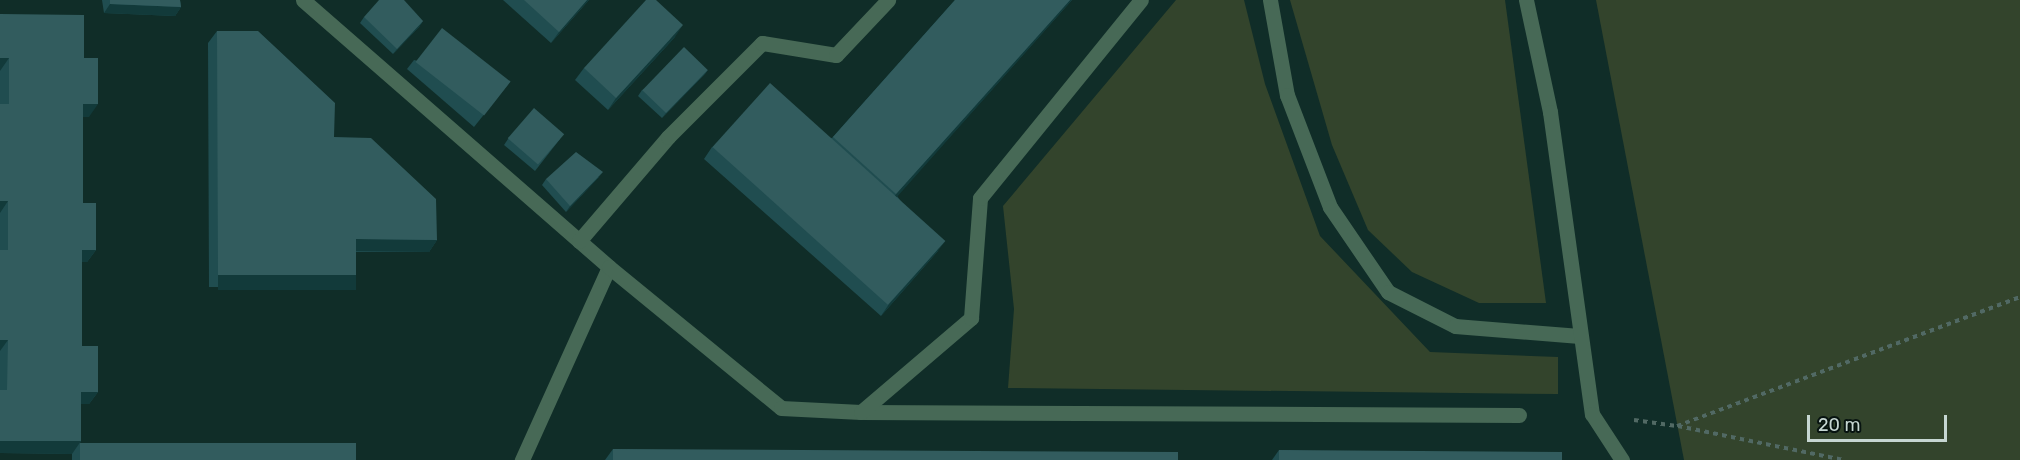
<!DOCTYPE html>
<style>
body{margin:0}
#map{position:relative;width:2020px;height:460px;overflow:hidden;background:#102d28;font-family:Rubik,sans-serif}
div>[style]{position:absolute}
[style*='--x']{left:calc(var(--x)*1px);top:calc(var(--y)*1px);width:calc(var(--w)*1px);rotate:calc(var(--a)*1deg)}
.green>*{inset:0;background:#33442c}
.path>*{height:4px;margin-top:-2px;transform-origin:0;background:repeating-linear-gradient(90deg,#516964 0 4.5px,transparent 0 9px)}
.service>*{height:15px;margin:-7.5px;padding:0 7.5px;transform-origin:7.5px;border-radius:7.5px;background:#476956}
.wall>*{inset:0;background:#204d50}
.shaded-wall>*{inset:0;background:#123a3a;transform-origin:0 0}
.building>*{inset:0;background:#325c5e;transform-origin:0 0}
span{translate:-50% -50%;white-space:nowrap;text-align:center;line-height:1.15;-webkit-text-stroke:4.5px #071310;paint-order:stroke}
.scale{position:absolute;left:1807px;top:415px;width:140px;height:27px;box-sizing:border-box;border:3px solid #c6d6d2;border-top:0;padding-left:8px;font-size:18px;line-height:21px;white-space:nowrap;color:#c6d6d2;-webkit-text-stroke:4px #071310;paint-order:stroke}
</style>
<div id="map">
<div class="green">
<i style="clip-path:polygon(1176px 0,1244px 0,1265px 84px,1320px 236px,1430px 352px,1558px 357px,1558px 394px,1008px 388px,1014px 309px,1003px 206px)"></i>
<i style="clip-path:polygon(1290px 0,1505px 0,1546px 303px,1479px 303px,1412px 272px,1368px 230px,1332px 145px)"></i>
<i style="clip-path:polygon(1596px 0,2020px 0,2020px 460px,1684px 460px)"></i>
</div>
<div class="path">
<i style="--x:1634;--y:420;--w:43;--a:7.9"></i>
<i style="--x:1677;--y:426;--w:366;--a:-20.6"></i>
<i style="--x:1678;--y:426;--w:169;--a:11.6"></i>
</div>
<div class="service">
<i style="--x:303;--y:0;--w:406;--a:41.1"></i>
<i style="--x:609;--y:267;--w:212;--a:114.3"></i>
<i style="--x:1270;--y:0;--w:97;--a:79.9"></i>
<i style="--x:1287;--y:95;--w:120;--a:69"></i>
<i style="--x:1330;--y:207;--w:103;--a:55.7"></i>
<i style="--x:1388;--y:292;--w:75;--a:26.9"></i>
<i style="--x:1455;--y:326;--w:125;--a:4.6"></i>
<i style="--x:1526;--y:0;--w:115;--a:77.9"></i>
<i style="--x:1550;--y:112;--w:305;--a:82.1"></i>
<i style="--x:1592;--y:414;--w:55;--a:56.9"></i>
<i style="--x:579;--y:241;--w:137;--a:-49.4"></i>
<i style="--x:668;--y:137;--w:133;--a:-45"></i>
<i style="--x:762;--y:43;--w:75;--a:9.2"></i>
<i style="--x:836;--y:55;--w:76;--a:-46.6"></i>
<i style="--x:609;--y:267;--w:222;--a:39.3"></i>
<i style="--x:781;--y:408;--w:80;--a:2.9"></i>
<i style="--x:861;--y:412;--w:658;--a:0.26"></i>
<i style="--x:861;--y:412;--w:145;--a:-40.5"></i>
<i style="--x:971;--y:318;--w:120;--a:-85.7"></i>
<i style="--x:980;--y:198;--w:255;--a:-50.9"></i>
</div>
<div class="wall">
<i style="clip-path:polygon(102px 0,180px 0,181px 7px,175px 16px,104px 13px)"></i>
<i style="clip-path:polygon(503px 0,589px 0,551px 43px)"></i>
<i style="clip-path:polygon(955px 0,1072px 0,897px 196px,938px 251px,881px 316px,704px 159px,712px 147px,832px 138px)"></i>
<i style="clip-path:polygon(0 14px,84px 58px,89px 117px,83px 117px,83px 203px,96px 250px,87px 262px,82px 262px,82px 346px,98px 392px,89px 404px,81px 404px,81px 441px,80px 443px,355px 460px,72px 460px,72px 454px,0 453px)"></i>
<i style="clip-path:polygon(364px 17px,423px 21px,419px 27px,393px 54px,360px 23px)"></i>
<i style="clip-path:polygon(217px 31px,334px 137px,437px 240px,429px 252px,356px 252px,348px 287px,209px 287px,208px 43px)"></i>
<i style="clip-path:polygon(675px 37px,608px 110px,575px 80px,584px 68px)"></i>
<i style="clip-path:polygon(414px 60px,510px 82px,474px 127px,407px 69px)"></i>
<i style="clip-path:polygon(708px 70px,704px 75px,662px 118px,638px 96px,642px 90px)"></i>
<i style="clip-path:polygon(508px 139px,560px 139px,535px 171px,504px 145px)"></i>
<i style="clip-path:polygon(599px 177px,566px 212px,542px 185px,546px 179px)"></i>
<i style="clip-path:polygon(613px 449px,1178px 460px,605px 460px)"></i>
<i style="clip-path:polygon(1279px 450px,1562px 460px,1272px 460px)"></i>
</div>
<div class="shaded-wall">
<i style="clip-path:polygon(587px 0,589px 0,551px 43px,559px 32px)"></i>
<i style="clip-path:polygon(1070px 0,1072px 0,888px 207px,896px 194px)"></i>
<i style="clip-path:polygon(110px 4px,181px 7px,175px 16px,104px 13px)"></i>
<i style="clip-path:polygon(423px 21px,419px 27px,393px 54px,397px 49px)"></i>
<i style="clip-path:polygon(683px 25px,675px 37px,608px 110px,616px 98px)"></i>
<i style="clip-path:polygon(0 58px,9px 58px,0 71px)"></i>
<i style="clip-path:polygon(708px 70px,704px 75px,662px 118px,666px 113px)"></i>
<i style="clip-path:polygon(83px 104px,98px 104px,89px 117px,75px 117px)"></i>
<i style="clip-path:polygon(603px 172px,599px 177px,566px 212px,570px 206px)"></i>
<i style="clip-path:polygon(0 201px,8px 201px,0 213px)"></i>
<i style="clip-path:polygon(356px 239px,437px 240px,429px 252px,348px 251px)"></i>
<i style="clip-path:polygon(946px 240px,938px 251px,881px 316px,889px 304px)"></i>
<i style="clip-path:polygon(82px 250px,96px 250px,87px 262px,73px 262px)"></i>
<i style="left:218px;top:275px;width:138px;height:15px"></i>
<i style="clip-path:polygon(0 340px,8px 340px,0 351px)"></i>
<i style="clip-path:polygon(81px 392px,98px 392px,89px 404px,72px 404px)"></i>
<i style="clip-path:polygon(0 441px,81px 441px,72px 454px,0 453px)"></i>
</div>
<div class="building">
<i style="clip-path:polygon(110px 0,180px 0,181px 7px,110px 4px)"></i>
<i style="clip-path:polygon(379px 0,404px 0,423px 21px,397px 49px,364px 17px)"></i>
<i style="clip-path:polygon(524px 0,587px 0,559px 32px)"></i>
<i style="clip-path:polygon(646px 0,656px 0,683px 25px,616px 98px,584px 68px)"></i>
<i style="clip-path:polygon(955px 0,1070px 0,896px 194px,833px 137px)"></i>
<i style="clip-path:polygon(0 14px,84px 15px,84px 58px,98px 58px,98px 104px,83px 104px,83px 203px,96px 203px,96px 250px,82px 250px,82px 346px,98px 346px,98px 392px,81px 392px,81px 441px,0 441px,0 390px,7px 390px,8px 340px,0 340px,0 250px,8px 250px,8px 201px,0 201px,0 104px,9px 104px,9px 58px,0 58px)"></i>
<i style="left:442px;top:28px;width:87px;height:43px;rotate:38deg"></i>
<i style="clip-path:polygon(217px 31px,258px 31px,335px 103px,334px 137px,371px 138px,436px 199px,437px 240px,356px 239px,356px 275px,218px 275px)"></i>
<i style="left:684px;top:47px;width:33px;height:60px;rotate:44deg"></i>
<i style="left:770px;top:83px;width:236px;height:86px;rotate:42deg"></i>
<i style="left:534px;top:108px;width:40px;height:40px;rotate:41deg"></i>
<i style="clip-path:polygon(576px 152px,603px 172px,570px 206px,546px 179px)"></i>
<i style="left:80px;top:443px;width:276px;height:17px"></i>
<i style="clip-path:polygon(613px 449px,1178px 452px,1178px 460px,613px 460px)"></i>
<i style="clip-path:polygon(1279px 450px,1562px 452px,1562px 460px,1279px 460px)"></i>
</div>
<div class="scale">20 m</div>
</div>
